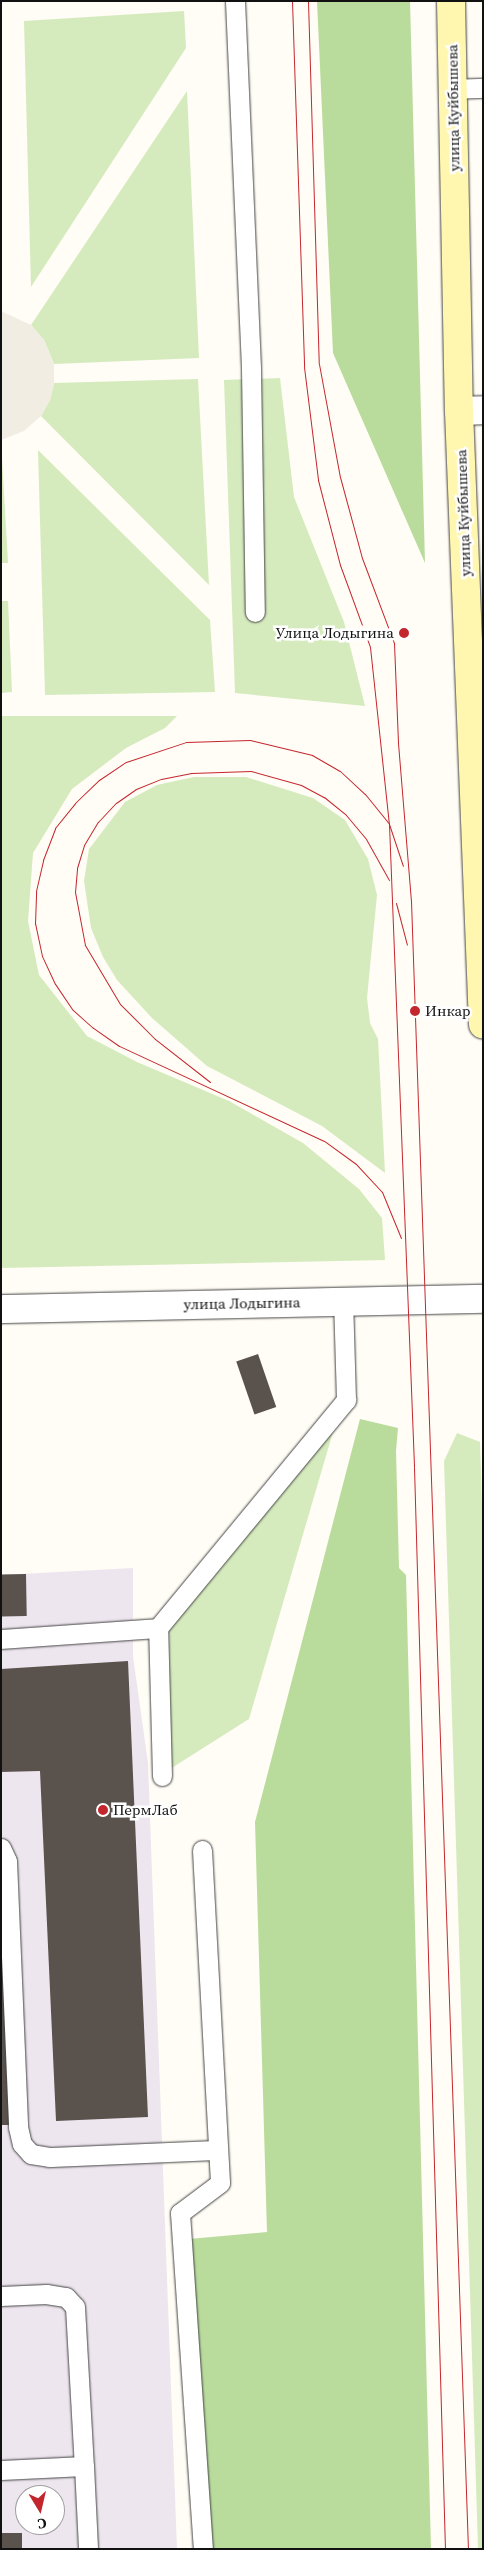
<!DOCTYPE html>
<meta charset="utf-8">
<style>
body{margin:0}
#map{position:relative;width:484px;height:2550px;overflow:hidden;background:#fffdf5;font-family:"Source Serif 4",serif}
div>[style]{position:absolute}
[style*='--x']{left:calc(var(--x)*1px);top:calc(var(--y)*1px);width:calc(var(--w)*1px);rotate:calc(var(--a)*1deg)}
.industrial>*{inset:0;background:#eee6ef}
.green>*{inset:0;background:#d5ebbd}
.forest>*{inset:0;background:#b9dc9c}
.plaza>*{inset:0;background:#f1ede2}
.building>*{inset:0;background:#5a524d;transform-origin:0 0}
.roads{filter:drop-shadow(0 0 1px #444) drop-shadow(0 0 1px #444)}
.lane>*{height:19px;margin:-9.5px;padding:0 9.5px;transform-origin:9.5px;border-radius:9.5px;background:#fff}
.street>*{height:28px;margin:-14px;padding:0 14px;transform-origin:14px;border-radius:14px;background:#fff}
.secondary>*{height:28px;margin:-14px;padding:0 14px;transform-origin:14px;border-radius:14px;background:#fff6b0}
.tram>*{height:1px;margin:-0.5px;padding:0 0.5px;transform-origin:0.5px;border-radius:0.5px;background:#c4262e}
.dots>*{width:14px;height:14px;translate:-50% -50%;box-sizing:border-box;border:2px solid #fff;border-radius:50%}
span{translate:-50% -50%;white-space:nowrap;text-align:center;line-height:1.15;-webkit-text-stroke:5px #fff;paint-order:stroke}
.street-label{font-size:15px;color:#111}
.poi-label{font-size:15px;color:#111}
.right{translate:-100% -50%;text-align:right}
.left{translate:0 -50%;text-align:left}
.frame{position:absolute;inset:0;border:2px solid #111;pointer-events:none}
.north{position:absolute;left:15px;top:2485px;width:50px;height:50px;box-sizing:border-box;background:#fff;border:1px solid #a0a0a0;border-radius:50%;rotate:171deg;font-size:14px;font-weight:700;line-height:20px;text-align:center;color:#111}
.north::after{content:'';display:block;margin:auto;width:18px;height:22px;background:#c4262e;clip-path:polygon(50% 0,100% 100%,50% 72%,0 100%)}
</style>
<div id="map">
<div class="industrial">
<i style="clip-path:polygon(evenodd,133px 1568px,133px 1656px,148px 1763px,177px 2549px,1px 2549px,1px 1575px,133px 1568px,25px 2495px,55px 2495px,55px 2525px,25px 2525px,25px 2495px)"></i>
</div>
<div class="green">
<i style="clip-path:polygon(184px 11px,186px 48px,31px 287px,24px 21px)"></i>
<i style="clip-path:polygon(187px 91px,199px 358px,54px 364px,44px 340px,31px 325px)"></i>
<i style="clip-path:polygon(280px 378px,294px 497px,344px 622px,365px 706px,235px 693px,224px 380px)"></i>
<i style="clip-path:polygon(198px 379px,209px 585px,41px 416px,50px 400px,54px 383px)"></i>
<i style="clip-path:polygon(1px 440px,8px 563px,1px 563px)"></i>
<i style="clip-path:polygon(38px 450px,210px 620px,215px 692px,45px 695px)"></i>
<i style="clip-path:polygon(1px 601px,8px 601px,12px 692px,1px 693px)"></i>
<i style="clip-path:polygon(1px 716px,177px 716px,165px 728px,126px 748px,72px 789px,33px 853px,28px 921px,39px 975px,87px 1036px,137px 1062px,229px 1101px,303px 1143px,359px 1189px,382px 1218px,385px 1260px,1px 1268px)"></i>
<i style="clip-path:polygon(194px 777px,246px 777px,313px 798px,345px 820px,368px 859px,377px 895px,367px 998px,370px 1023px,378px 1039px,385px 1173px,322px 1126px,207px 1066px,152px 1018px,117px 980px,103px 957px,91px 928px,84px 881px,89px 849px,125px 802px,157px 785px)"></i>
<i style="clip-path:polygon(335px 1425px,249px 1719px,170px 1769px,169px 1623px)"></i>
<i style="clip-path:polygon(457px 1433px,480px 1442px,483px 1536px,483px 2549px,478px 2549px,444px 1461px)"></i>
</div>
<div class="forest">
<i style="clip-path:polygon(317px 1px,410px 1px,425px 563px,333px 353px)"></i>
<i style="clip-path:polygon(360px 1419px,398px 1428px,396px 1451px,399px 1568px,406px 1575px,431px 2549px,204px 2549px,189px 2239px,267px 2232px,255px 1822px)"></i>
</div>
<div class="plaza">
<i style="clip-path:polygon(1px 311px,31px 325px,44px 340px,54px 364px,54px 383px,50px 400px,41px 416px,24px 431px,1px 440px)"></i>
</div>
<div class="building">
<i style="left:258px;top:1354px;width:56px;height:23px;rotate:71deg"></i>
<i style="left:26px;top:1574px;width:42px;height:25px;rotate:89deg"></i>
<i style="clip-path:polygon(128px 1661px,148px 2117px,56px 2121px,40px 1771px,1px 1772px,1px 1669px)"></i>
<i style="clip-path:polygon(1px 1924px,11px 2125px,1px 2125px)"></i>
<i style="left:1px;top:2533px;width:21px;height:16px"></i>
</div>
<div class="roads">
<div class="lane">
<i style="--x:235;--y:1;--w:368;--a:87.5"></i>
<i style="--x:251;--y:369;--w:243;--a:89.1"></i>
<i style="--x:452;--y:89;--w:31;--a:-2"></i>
<i style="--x:1;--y:1639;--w:157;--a:-4"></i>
<i style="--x:162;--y:1776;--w:148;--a:-91.5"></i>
<i style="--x:158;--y:1628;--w:296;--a:-50.5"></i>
<i style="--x:346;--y:1400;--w:99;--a:-91.7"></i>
<i style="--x:1;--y:1848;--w:14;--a:65"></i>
<i style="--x:7;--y:1861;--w:266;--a:87.6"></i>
<i style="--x:18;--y:2127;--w:17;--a:77"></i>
<i style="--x:22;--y:2144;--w:13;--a:48"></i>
<i style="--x:31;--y:2154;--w:18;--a:9"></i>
<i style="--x:49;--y:2157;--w:169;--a:-2.4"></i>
<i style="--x:202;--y:1850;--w:333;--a:86.9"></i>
<i style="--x:220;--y:2183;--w:50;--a:143.1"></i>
<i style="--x:180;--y:2213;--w:337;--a:86.1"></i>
<i style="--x:1;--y:2296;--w:45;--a:-2.5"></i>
<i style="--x:46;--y:2294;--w:20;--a:9"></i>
<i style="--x:66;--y:2297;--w:13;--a:48"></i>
<i style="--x:75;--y:2307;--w:159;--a:86.8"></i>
<i style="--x:1;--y:2470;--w:83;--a:-2.8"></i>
<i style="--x:84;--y:2466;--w:83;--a:87.2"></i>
</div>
<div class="street">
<i style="--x:459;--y:411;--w:24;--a:-2"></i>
<i style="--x:1;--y:1309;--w:482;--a:-1.2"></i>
</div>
<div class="secondary">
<i style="--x:451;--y:1;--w:410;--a:88.9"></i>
<i style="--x:459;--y:411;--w:614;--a:87.76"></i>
</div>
</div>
<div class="tram">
<i style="--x:292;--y:1;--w:366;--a:88.1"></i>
<i style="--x:304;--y:367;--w:114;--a:82.9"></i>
<i style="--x:318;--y:480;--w:88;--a:75.5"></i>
<i style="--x:340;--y:565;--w:87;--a:69.9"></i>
<i style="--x:370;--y:647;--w:178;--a:83.9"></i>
<i style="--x:389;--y:824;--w:643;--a:87.77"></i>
<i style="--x:414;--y:1467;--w:1082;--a:88.36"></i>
<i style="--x:308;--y:1;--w:363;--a:88.3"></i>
<i style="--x:319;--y:364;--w:115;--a:79.5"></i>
<i style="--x:340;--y:477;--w:84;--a:74.8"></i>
<i style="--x:362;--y:558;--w:91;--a:69.4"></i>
<i style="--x:394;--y:643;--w:100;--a:87.7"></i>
<i style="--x:398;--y:743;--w:159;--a:85.3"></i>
<i style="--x:411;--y:901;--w:1649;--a:88.02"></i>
<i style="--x:396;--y:903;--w:43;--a:75.3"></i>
<i style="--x:210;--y:1082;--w:70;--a:-142"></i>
<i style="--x:155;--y:1039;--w:49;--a:-135"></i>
<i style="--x:120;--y:1004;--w:69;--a:-120.7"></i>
<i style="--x:85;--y:945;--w:54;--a:-100.7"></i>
<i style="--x:75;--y:892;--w:24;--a:-85"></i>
<i style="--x:77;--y:868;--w:24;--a:-73"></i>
<i style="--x:84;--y:845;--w:27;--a:-59"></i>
<i style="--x:98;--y:822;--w:26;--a:-47"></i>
<i style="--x:116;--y:803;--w:24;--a:-35"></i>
<i style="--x:136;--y:789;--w:27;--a:-22"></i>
<i style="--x:161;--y:779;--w:31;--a:-11"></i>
<i style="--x:191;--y:773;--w:60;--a:-1.9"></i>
<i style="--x:251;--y:771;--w:52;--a:15.6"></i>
<i style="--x:301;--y:785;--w:26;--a:28"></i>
<i style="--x:324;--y:797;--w:28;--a:39"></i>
<i style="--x:346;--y:815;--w:31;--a:50"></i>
<i style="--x:366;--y:839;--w:47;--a:60.7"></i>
<i style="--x:401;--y:1238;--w:50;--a:-112.4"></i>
<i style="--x:382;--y:1192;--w:38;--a:-133"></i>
<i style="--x:356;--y:1164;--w:39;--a:-144"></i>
<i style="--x:324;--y:1141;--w:226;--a:-155.1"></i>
<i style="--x:119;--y:1046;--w:32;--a:-145"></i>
<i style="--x:93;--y:1028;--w:28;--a:-138"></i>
<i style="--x:72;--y:1009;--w:30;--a:-124"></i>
<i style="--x:55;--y:984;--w:31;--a:-115"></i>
<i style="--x:42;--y:956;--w:33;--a:-102"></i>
<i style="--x:35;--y:924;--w:33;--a:-88"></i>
<i style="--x:36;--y:891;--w:32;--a:-77"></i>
<i style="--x:43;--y:860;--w:34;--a:-69"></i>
<i style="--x:55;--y:828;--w:32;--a:-51"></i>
<i style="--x:75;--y:803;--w:33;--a:-44"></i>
<i style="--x:99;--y:780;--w:32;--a:-34"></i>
<i style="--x:126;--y:762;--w:63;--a:-18.4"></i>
<i style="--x:186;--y:742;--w:64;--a:-1.8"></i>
<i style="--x:250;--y:740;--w:64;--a:13.6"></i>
<i style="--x:312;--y:755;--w:32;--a:30"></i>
<i style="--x:340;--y:771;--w:34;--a:43"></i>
<i style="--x:365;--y:794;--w:38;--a:51"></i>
<i style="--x:389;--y:824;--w:44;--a:71.6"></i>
</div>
<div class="dots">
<i style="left:404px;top:633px;background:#c4262e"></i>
<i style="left:415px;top:1011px;background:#c4262e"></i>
<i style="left:103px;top:1810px;background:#c4262e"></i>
</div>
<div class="street-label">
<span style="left:453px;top:108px;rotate:-91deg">улица Куйбышева</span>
<span style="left:463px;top:513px;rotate:-92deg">улица Куйбышева</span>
<span style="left:242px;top:1303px;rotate:-1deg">улица Лодыгина</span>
</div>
<div class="poi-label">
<span class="right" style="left:394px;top:633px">Улица Лодыгина</span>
<span class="left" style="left:425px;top:1011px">Инкар</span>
<span class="left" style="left:113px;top:1810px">ПермЛаб</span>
</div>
<div class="frame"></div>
<div class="north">С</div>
</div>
